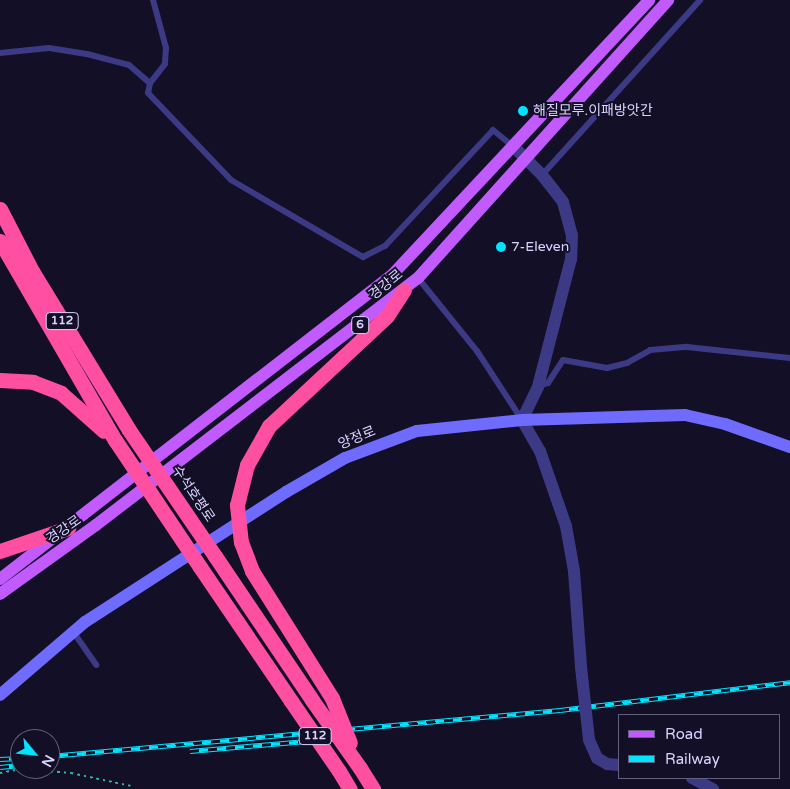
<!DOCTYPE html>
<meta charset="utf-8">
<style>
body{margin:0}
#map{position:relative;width:790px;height:789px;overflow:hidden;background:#130f26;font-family:"Varela Round","Noto Sans KR",sans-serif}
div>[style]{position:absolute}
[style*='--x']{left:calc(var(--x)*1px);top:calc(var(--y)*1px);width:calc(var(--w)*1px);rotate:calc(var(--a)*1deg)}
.path>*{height:2px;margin-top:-1px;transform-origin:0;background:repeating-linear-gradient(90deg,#2fb8b0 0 2.5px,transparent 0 6.5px)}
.lane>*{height:6px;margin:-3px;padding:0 3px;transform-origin:3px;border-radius:3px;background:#3d3a85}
.street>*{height:12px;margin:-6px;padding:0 6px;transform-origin:6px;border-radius:6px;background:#3d3a85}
.secondary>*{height:12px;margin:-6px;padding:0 6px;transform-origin:6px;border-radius:6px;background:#6f6bff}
.primary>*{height:12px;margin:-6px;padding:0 6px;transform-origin:6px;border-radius:6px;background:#c25bff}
.highway>*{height:15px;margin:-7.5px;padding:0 7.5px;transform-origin:7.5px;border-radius:7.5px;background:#ff4fa3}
.rail>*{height:5px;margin-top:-2.5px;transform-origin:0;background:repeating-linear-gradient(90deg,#130f26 0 9px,#00e5ff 0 18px);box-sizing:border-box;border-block:1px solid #00e5ff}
.street-bridge>*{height:12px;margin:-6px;padding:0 6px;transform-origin:6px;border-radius:6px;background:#3d3a85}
.highway-bridge>*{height:15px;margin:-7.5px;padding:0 7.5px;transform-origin:7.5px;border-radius:7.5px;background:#ff4fa3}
.dots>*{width:14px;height:14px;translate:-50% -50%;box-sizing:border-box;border:2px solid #130f26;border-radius:50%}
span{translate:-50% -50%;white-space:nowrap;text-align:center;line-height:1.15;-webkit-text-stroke:4px #130f26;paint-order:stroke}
.shield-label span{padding:1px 4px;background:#130f26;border:1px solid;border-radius:4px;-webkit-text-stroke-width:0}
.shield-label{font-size:12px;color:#d9d4ff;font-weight:700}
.poi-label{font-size:14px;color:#d9d4ff}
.left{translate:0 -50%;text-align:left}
.street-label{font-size:14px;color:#d9d4ff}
.legend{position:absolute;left:618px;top:714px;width:162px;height:65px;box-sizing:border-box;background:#130f26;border:1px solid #625e7d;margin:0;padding:6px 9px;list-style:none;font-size:15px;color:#d9d4ff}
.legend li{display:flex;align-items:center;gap:10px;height:25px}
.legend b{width:25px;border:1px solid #625e7d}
.north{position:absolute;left:10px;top:729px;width:50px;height:50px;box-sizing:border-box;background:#130f26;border:1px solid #625e7d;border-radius:50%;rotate:118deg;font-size:14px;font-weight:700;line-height:20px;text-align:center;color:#d9d4ff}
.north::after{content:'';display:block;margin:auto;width:18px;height:22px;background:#00e5ff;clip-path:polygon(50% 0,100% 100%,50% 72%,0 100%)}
</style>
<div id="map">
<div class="path">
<i style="--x:25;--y:769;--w:46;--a:5"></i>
<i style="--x:71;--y:773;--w:61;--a:12.2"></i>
<i style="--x:0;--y:773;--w:21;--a:-11"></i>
</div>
<div class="lane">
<i style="--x:153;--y:0;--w:50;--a:74.8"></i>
<i style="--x:166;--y:48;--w:16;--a:94"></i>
<i style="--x:165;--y:64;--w:24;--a:128"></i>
<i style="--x:150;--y:83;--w:10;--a:101"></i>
<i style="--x:148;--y:93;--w:120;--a:46.3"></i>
<i style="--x:231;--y:180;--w:153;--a:30.3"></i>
<i style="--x:363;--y:257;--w:25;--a:-27"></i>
<i style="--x:385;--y:246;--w:158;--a:-47"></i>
<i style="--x:493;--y:130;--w:27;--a:39"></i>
<i style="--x:0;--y:53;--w:49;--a:-5.8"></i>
<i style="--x:49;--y:48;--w:38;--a:9"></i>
<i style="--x:87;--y:54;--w:43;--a:14.7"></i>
<i style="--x:129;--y:65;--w:28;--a:41"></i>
<i style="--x:542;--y:175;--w:236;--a:-47.9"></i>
<i style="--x:418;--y:278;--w:94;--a:51.1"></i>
<i style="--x:477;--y:351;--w:82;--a:56.9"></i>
<i style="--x:539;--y:386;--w:9;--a:-18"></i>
<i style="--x:548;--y:383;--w:27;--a:-57"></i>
<i style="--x:563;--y:360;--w:45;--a:10.3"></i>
<i style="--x:607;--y:368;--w:21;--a:-14"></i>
<i style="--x:627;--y:363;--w:26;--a:-29"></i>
<i style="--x:650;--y:350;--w:37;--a:-5"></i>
<i style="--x:687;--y:347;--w:104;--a:6.1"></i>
<i style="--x:74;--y:633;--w:39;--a:55"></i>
</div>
<div class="street">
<i style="--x:514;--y:147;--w:40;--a:45"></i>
<i style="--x:542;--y:175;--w:34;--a:52"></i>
<i style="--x:563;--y:202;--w:34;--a:75"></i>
<i style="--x:572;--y:235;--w:24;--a:92"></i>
<i style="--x:571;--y:259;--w:132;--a:104.5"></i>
<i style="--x:538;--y:387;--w:37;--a:116"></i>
<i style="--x:522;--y:420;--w:36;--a:60"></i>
<i style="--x:540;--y:451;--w:79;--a:70.9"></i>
<i style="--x:566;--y:526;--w:46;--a:79.9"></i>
<i style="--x:574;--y:571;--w:96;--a:85.8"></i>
<i style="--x:589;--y:740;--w:20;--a:66"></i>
<i style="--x:597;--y:758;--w:12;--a:31"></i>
<i style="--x:607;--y:764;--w:12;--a:5"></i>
<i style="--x:692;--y:778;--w:24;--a:28"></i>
</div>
<div class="secondary">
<i style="--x:0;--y:695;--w:112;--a:-40.7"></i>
<i style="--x:85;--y:622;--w:239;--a:-32.9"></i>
<i style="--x:286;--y:492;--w:68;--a:-30"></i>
<i style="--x:345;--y:458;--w:77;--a:-20.6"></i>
<i style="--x:417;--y:431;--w:106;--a:-6"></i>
<i style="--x:522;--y:420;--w:163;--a:-1.8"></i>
<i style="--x:685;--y:415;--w:41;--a:12.7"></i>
<i style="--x:725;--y:424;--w:69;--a:19.5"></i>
</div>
<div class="primary">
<i style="--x:0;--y:579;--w:497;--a:-37.8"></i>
<i style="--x:393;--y:274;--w:375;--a:-46.9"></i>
<i style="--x:0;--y:594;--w:118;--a:-35.7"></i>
<i style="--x:96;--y:525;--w:406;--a:-37.5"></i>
<i style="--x:418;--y:278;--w:374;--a:-48"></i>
</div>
<div class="highway">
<i style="--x:0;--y:209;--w:70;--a:62.7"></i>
<i style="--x:32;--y:271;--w:186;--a:58.6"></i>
<i style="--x:0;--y:241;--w:230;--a:60"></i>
<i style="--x:0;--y:380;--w:33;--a:3"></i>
<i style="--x:33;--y:382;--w:30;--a:21"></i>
<i style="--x:61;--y:393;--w:57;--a:41.5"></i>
<i style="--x:237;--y:505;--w:41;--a:-76"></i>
<i style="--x:247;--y:465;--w:45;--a:-60.6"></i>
<i style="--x:269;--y:426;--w:161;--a:-43"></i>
<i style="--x:387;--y:316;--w:31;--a:-57"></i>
<i style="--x:241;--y:542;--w:31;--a:69"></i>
<i style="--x:252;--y:571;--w:150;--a:57.8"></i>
<i style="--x:0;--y:551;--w:72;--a:-18.7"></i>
<i style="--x:215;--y:556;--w:174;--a:56"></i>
<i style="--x:200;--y:567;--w:162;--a:55.8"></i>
<i style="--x:360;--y:768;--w:25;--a:58"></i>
<i style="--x:339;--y:771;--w:21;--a:59"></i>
</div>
<div class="rail">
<i style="--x:190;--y:751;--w:152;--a:-4.9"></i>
<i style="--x:50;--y:756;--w:512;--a:-5.15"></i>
<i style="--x:560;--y:710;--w:232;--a:-6.9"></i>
<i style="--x:0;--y:759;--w:20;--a:-3"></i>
<i style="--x:0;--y:767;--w:20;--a:-6"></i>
</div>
<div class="street-bridge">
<i style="--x:581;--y:667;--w:73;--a:83.7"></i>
</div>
<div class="highway-bridge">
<i style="--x:129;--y:430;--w:153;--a:55.7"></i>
<i style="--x:115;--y:440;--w:153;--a:56.2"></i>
<i style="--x:237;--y:505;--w:37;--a:84"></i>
<i style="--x:332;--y:698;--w:48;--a:68.2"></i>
<i style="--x:312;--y:700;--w:83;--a:54.8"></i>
<i style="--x:291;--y:701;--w:85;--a:55.6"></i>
</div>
<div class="dots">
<i style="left:523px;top:111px;background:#00e5ff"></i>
<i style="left:501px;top:247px;background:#00e5ff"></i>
</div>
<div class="shield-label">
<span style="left:62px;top:321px">112</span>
<span style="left:360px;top:325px">6</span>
<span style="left:315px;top:736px">112</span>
</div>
<div class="poi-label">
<span class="left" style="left:533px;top:111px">해질모루.이패방앗간</span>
<span class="left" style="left:511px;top:247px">7-Eleven</span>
</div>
<div class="street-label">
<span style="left:386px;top:285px;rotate:-39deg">경강로</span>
<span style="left:357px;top:438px;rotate:-22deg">양정로</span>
<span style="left:193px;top:494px;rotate:56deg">수석호평로</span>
<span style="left:64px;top:530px;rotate:-35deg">경강로</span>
</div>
<ul class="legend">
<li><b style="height:6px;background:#c25bff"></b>Road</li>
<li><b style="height:6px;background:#00e5ff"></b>Railway</li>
</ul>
<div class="north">N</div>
</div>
